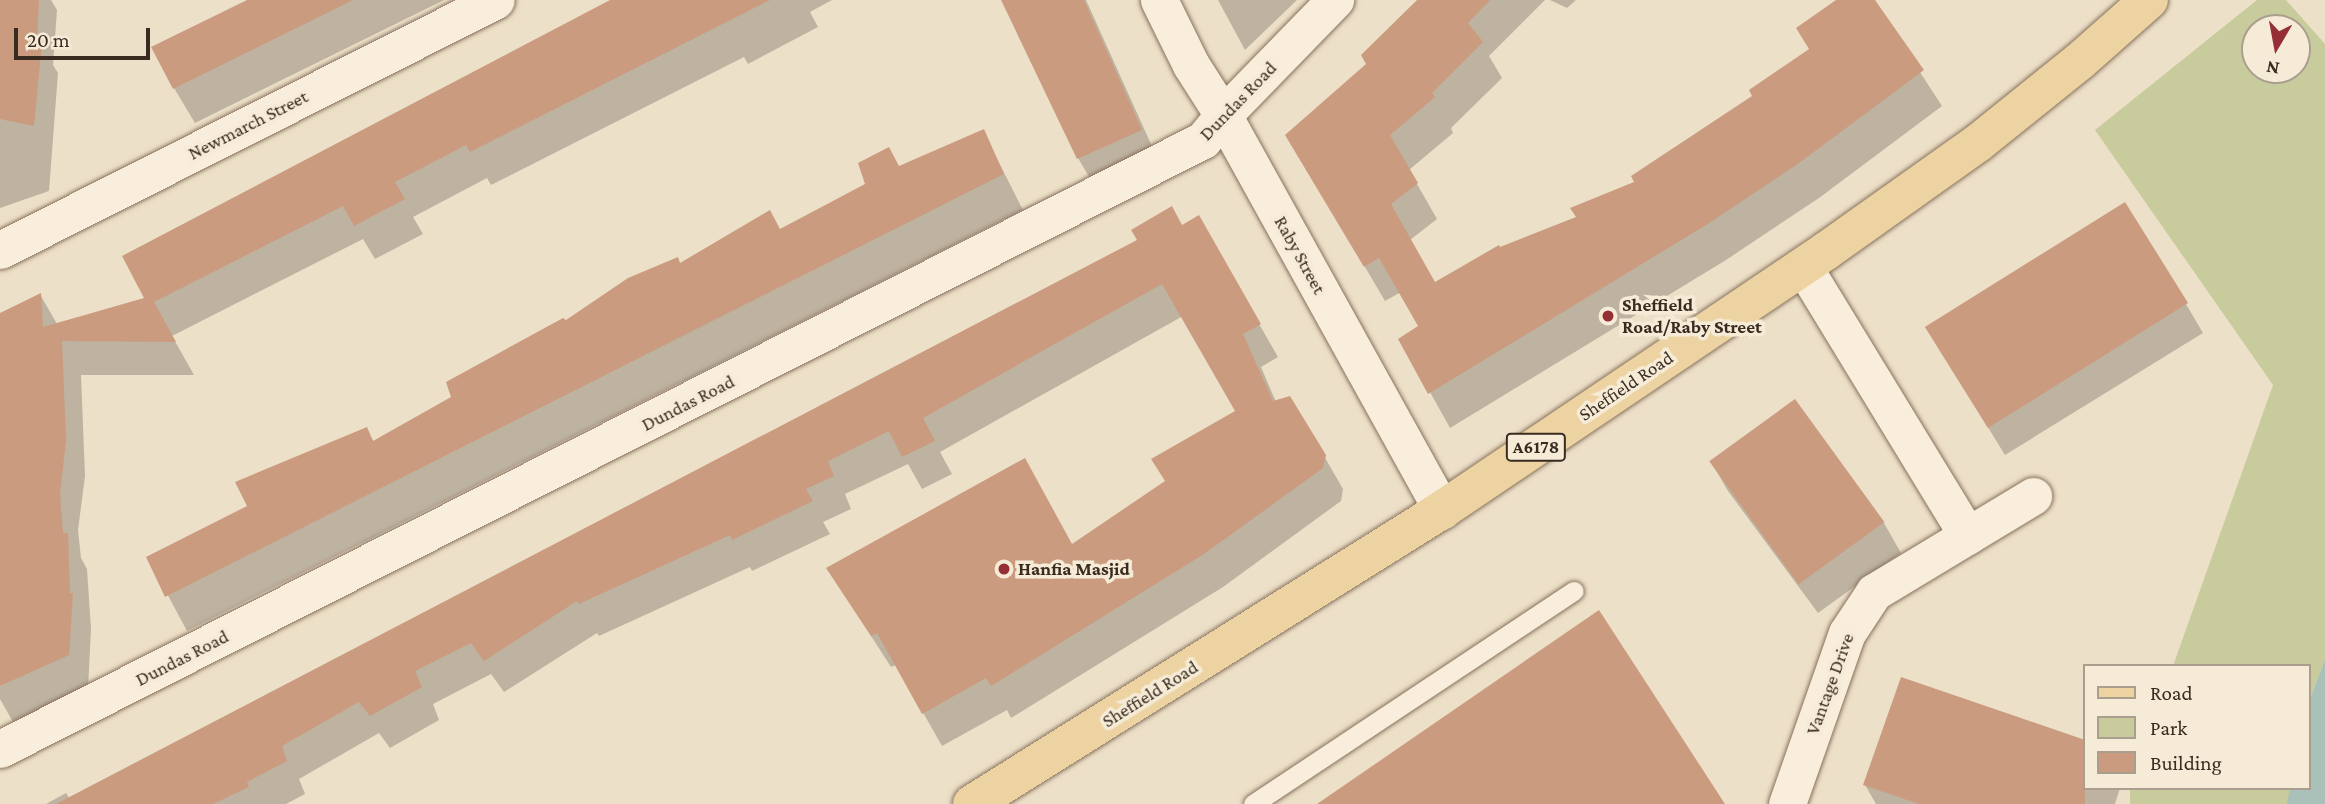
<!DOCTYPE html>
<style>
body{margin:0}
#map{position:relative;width:2325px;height:804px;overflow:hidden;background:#ede0c8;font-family:"Crimson Pro",serif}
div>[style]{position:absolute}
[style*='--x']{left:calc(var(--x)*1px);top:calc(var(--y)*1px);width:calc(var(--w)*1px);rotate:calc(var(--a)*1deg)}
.green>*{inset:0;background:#c8cb9c;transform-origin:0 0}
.water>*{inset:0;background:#a9c1b9}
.shadow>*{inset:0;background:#0003}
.building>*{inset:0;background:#ca9b7f;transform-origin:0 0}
.roads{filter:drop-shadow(0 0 2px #88725d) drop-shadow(0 0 2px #88725d)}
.service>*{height:19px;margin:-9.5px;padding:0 9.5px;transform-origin:9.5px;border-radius:9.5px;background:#f8eedb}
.minor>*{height:37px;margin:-18.5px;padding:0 18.5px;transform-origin:18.5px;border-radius:18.5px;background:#f8eedb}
.primary>*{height:38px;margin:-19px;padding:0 19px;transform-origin:19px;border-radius:19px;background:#eed3a2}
.dots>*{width:19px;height:19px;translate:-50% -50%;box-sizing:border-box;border:4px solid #f5ebd7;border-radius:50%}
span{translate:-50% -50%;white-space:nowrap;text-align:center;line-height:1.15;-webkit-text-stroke:7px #f5ebd7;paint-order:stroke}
.shield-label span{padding:2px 5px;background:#f5ebd7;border:2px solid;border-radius:5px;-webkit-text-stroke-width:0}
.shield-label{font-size:18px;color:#392b20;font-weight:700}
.street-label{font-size:19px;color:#392b20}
.poi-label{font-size:19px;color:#392b20;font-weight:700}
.left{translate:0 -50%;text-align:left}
.legend{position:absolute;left:2083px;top:664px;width:228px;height:126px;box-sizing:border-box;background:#f5ebd7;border:2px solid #aa9e8e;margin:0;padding:9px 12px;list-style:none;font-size:21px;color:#392b20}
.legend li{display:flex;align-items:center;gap:14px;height:35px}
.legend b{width:35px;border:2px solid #aa9e8e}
.north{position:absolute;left:2241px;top:14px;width:70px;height:70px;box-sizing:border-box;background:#f5ebd7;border:2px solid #aa9e8e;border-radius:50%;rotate:190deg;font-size:19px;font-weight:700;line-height:28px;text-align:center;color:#392b20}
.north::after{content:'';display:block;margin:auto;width:24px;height:32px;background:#952f35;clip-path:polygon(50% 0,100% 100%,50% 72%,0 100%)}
.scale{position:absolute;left:14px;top:28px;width:136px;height:32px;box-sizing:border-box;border:4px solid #392b20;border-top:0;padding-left:9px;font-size:21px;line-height:24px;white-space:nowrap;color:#392b20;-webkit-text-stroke:5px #f5ebd7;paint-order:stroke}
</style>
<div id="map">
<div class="green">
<i style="clip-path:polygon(evenodd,2257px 0,2286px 0,2325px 44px,2325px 659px,2309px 702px,2309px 666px,2173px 666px,2273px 385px,2095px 130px,2257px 0,2255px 28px,2297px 28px,2297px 70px,2255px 70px,2255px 28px)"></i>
<i style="left:2130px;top:788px;width:160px;height:17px"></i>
</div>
<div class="water">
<i style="clip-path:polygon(2325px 659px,2325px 804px,2287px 804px,2290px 788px,2309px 788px,2309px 702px)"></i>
</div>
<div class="shadow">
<i style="clip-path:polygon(0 0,51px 0,57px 10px,53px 65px,58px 73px,49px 191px,0 208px)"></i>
<i style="clip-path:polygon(251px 0,444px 0,195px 123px,174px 88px)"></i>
<i style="clip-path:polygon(614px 0,832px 0,810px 12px,818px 27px,748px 64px,744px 57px,491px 185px,487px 178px,413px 217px,423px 234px,375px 259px,363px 239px,172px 336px,194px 375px,81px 375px,85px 476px,78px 530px,81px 558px,87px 569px,91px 629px,88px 689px,13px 722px,0 699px,0 315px,41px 296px,57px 324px,147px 299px)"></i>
<i style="clip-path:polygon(1004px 0,1086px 0,1160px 164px,1098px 192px,1078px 158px)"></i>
<i style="clip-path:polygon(1218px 0,1297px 0,1245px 50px)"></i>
<i style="clip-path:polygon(1420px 0,1545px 0,1489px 56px,1502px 78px,1451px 128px,1453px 133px,1409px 170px,1437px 219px,1410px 240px,1434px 284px,1578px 218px,1636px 183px,1754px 96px,1811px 50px,1839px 0,1873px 0,1942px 106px,1819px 198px,1726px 260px,1450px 428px,1401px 340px,1421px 327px,1401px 292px,1385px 301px,1308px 170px,1368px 65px)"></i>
<i style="clip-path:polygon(1550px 0,1576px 0,1567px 8px)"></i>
<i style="clip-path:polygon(983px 131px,1023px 210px,187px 631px,148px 558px,249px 507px,366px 429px,374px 442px,454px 398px,565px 323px,681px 265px,780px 231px,899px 168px)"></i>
<i style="clip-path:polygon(1198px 218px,1278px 357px,1261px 367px,1276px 402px,1324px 456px,1343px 489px,1341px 501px,1223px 587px,1011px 718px,1007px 710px,942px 746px,896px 665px,891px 667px,828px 569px,1072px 546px,1167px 482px,1238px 412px,1183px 316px,940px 452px,952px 474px,922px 489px,908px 464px,845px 494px,851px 509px,823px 522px,830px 534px,752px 571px,750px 567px,599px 636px,597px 633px,504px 692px,491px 674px,433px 704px,439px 720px,390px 748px,379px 733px,299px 779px,305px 794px,286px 804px,46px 804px,66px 793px,70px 799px)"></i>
<i style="clip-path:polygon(2186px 304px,2203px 333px,2005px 455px,1944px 356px)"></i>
<i style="clip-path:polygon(1795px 401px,1884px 523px,1901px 553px,1818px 613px,1728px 491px,1711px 462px)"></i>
<i style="clip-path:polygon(1902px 679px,2085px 742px,2085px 788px,2120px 788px,2115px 804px,1876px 804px,1865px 785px)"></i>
</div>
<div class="building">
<i style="clip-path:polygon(0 0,39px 0,37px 41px,42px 42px,34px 126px,0 119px)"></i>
<i style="clip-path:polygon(247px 0,353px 0,173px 89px,151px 47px)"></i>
<i style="clip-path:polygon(610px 0,770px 0,470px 152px,466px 145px,395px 182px,405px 199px,354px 226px,343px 206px,154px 302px,176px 342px,62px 341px,66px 441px,60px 494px,63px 533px,68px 533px,70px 593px,73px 593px,69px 655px,0 686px,0 313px,41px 293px,43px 327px,144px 298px,122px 256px)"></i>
<i style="clip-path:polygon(1001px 0,1084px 0,1142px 130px,1077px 159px)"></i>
<i style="clip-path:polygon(1417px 0,1490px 0,1468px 23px,1483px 42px,1432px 93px,1435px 97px,1390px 135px,1418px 183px,1391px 204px,1435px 282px,1499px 245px,1500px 247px,1576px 217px,1570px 208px,1634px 182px,1631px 176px,1752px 96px,1749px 90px,1809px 49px,1796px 28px,1836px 0,1875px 0,1924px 70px,1799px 163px,1706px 225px,1428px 394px,1398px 339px,1418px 326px,1379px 258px,1364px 267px,1285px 135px,1366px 64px,1361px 55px)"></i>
<i style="clip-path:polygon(984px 129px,1004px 174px,165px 597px,146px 557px,247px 506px,235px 482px,367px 427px,373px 441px,451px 397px,446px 382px,563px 318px,566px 320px,628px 278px,678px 257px,680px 263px,770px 210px,780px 229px,865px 184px,858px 163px,889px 147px,899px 166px)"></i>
<i style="left:2125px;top:202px;width:119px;height:236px;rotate:58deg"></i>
<i style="clip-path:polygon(1172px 206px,1182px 225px,1199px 215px,1261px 324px,1243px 334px,1273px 401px,1290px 396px,1326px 455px,1323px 468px,1204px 554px,991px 686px,986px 678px,922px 714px,877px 633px,871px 636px,826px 568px,1025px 458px,1072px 544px,1165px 481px,1151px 459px,1235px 411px,1162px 284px,923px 418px,935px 441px,902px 457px,889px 431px,828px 461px,834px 476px,806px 489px,813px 501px,732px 540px,730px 535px,579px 604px,577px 601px,484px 661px,471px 643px,415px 671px,422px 687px,370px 716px,359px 702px,282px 746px,287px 761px,247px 782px,249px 787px,213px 804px,56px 804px,1137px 240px,1131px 230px)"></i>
<i style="left:1795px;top:399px;width:152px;height:106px;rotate:54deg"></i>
<i style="clip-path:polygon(1599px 610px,1725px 804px,1317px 804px)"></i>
<i style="clip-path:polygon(1901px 677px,2085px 740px,2085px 804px,1919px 804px,1863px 785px)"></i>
</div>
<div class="roads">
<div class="service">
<i style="--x:1253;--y:804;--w:385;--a:-33.6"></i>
</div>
<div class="minor">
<i style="--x:1159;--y:0;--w:72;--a:63.8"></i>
<i style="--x:1191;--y:65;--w:59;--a:57.4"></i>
<i style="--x:1223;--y:115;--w:452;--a:61"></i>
<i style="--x:0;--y:250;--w:555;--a:-26.75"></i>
<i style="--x:1803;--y:266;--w:316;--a:58.6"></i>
<i style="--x:0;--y:749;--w:1348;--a:-26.85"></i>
<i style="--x:1203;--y:140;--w:32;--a:-51"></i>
<i style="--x:1223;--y:115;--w:161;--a:-45.8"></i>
<i style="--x:1787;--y:804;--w:181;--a:-70.7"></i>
<i style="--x:1847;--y:633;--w:49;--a:-56.6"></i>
<i style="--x:1874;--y:592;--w:186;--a:-31.1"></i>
</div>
<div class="primary">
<i style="--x:972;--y:804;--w:554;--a:-32.03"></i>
<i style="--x:1442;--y:510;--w:463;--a:-34"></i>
<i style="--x:1826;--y:251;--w:186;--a:-35.4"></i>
<i style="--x:1978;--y:143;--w:131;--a:-38.8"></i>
<i style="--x:2080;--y:61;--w:92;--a:-41.5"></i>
</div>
</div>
<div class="dots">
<i style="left:1608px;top:316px;background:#952f35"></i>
<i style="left:1004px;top:569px;background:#952f35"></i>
</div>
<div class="shield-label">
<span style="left:1536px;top:447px">A6178</span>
</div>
<div class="street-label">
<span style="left:1238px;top:101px;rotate:-46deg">Dundas Road</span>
<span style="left:248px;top:125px;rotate:-27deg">Newmarch Street</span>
<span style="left:1300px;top:255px;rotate:61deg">Raby Street</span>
<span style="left:1626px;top:386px;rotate:-34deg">Sheffield Road</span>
<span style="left:688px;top:403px;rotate:-27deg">Dundas Road</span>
<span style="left:182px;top:658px;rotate:-27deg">Dundas Road</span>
<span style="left:1830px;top:684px;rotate:-70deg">Vantage Drive</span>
<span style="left:1150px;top:694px;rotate:-32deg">Sheffield Road</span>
</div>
<div class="poi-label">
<span class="left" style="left:1622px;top:316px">Sheffield<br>Road/Raby Street</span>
<span class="left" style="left:1018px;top:569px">Hanfia Masjid</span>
</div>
<ul class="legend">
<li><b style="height:9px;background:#eed3a2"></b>Road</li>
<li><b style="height:19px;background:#c8cb9c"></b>Park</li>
<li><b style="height:19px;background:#ca9b7f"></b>Building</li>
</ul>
<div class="north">N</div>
<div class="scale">20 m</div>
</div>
